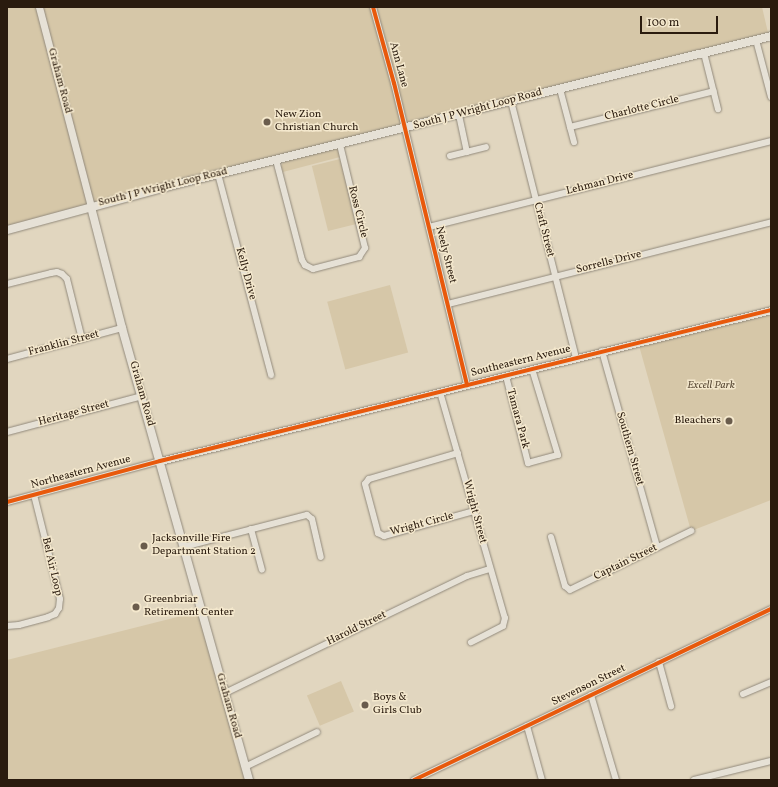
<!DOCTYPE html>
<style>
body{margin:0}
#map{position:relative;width:778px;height:787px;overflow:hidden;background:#e1d6bf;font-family:Vollkorn,serif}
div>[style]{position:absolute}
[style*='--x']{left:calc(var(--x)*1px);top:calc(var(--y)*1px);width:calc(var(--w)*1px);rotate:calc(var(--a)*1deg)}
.green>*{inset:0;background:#d6c7a8;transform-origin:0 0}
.roads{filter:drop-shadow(0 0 1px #91897b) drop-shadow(0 0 1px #91897b)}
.minor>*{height:6px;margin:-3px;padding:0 3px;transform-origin:3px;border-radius:3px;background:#e6e1d6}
.tertiary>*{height:7px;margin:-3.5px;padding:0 3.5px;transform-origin:3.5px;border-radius:3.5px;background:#e6e1d6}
.secondary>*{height:8px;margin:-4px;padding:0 4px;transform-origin:4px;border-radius:4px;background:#e6e1d6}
.cycleway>*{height:4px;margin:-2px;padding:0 2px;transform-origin:2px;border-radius:2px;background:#e8590c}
.dots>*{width:11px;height:11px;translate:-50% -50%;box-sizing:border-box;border:2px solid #f4e8cd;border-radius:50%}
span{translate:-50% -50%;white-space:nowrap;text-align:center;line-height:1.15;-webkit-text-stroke:3px #f4e8cd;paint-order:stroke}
.street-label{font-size:11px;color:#2a1b0e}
.poi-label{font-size:11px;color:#2a1b0e}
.left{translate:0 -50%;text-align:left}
.right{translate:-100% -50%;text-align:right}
.park-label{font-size:11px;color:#5b4b37;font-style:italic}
.frame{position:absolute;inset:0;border:8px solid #2a1b0e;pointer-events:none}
.scale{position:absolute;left:640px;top:16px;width:78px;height:18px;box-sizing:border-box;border:2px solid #2a1b0e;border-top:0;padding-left:5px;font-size:12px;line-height:14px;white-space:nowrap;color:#2a1b0e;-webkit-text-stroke:3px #f4e8cd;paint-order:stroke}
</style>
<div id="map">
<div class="green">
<i style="clip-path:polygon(7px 7px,762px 7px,769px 37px,7px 230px)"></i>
<i style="clip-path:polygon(335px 148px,339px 150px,340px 157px,283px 172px,281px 166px,284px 161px)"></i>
<i style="left:340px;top:159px;width:67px;height:29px;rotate:76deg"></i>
<i style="left:390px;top:285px;width:70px;height:65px;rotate:75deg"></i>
<i style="clip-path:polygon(771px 310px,771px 500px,691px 531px,638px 342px)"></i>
<i style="clip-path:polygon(201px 611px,249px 780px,7px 780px,7px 660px)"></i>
<i style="left:341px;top:681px;width:33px;height:37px;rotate:67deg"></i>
</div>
<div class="roads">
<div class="minor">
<i style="--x:373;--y:7;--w:79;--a:74.6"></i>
<i style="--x:394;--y:83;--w:311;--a:76.4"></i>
<i style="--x:756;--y:40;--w:59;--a:75.3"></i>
<i style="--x:704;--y:53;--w:58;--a:76"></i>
<i style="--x:560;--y:89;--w:55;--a:75.2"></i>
<i style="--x:511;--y:101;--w:265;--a:75.8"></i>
<i style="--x:459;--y:115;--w:38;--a:78"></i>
<i style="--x:570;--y:127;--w:148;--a:-14"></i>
<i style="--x:450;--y:156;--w:37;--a:-14"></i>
<i style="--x:276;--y:160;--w:103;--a:75.4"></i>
<i style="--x:302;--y:260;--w:6;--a:59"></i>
<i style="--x:305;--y:265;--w:9;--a:27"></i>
<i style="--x:313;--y:269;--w:48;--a:-14.6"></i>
<i style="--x:359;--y:257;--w:11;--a:-56"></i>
<i style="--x:365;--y:248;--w:106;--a:-103.6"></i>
<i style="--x:218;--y:174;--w:208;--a:75.2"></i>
<i style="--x:429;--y:227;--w:353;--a:-14.1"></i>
<i style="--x:7;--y:284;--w:45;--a:-14"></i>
<i style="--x:51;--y:273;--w:6;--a:-9"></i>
<i style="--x:57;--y:272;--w:5;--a:22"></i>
<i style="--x:62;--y:274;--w:7;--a:45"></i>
<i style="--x:67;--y:279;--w:62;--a:76"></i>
<i style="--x:448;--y:304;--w:333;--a:-14.2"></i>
<i style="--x:602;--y:351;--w:204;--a:74.3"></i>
<i style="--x:7;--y:359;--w:119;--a:-15.1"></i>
<i style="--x:506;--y:376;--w:90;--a:75.8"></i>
<i style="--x:528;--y:463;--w:31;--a:-15"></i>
<i style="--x:558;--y:455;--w:90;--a:-106.8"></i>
<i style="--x:440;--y:392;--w:235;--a:74"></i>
<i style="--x:505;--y:618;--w:8;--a:104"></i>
<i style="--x:503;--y:626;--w:36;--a:153"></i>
<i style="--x:7;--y:432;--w:140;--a:-14.9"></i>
<i style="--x:458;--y:453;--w:93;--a:163.7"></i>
<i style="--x:369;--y:479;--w:6;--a:129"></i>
<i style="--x:365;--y:484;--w:51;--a:75.1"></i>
<i style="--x:378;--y:533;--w:7;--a:27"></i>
<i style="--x:384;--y:536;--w:93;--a:-15.5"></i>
<i style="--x:7;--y:502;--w:158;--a:-15"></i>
<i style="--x:251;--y:529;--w:42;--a:75"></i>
<i style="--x:551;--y:537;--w:51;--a:74.1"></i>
<i style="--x:565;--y:586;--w:6;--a:39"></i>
<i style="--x:570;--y:590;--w:135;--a:-26"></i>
<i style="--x:183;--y:547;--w:128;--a:-14.5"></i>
<i style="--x:307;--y:515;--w:6;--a:39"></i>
<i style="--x:312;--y:519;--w:39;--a:77"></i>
<i style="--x:7;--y:626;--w:12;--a:-5"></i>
<i style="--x:19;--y:625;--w:30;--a:-15"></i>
<i style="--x:48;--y:617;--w:8;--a:-23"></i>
<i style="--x:55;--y:614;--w:7;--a:-56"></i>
<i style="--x:59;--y:608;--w:9;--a:-84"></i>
<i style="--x:60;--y:599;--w:107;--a:-104"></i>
<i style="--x:659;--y:662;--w:46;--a:74.7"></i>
<i style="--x:225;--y:693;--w:269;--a:-25.8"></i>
<i style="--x:467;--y:576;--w:24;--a:-17"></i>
<i style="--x:743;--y:694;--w:30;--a:-23"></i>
<i style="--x:591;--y:695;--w:89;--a:73.6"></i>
<i style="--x:527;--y:726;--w:56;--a:74.5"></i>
<i style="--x:245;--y:767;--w:80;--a:-25.9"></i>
<i style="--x:414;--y:780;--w:396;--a:-25.6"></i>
<i style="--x:694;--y:780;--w:79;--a:-13.9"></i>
</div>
<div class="tertiary">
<i style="--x:39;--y:7;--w:207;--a:75.4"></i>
<i style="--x:160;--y:461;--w:629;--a:-13.88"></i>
</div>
<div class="secondary">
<i style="--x:91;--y:207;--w:125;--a:75.6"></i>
<i style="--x:122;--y:328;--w:470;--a:74.3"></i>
<i style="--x:7;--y:230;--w:165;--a:-15.1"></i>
<i style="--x:166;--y:187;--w:624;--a:-14.01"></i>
</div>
</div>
<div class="cycleway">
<i style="--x:373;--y:7;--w:79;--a:74.6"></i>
<i style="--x:394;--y:83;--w:311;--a:76.4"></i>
<i style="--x:7;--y:502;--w:158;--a:-15"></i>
<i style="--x:160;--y:461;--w:629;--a:-13.88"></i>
<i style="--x:414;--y:780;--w:396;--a:-25.6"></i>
</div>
<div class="dots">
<i style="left:267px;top:122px;background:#6a5c4c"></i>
<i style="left:729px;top:421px;background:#6a5c4c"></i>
<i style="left:144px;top:546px;background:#6a5c4c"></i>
<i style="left:136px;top:607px;background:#6a5c4c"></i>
<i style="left:365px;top:705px;background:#6a5c4c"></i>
</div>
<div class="street-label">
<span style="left:398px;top:65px;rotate:75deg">Ann Lane</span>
<span style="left:59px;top:81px;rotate:75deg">Graham Road</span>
<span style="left:642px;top:109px;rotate:-14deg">Charlotte Circle</span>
<span style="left:478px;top:110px;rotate:-15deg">South J P Wright Loop Road</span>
<span style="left:600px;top:184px;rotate:-14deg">Lehman Drive</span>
<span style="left:163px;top:188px;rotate:-14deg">South J P Wright Loop Road</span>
<span style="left:357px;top:212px;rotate:76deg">Ross Circle</span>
<span style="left:543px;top:230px;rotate:76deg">Craft Street</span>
<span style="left:445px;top:255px;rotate:76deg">Neely Street</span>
<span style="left:609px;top:263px;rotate:-14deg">Sorrells Drive</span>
<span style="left:245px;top:274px;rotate:75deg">Kelly Drive</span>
<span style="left:64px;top:344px;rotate:-15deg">Franklin Street</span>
<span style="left:521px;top:362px;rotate:-14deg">Southeastern Avenue</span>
<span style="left:141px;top:394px;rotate:74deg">Graham Road</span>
<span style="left:74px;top:414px;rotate:-15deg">Heritage Street</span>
<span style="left:517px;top:419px;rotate:75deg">Tamara Park</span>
<span style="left:629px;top:449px;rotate:74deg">Southern Street</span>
<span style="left:81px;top:473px;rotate:-15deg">Northeastern Avenue</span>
<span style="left:474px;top:512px;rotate:75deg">Wright Street</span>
<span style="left:422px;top:525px;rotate:-15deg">Wright Circle</span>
<span style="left:626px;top:563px;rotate:-26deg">Captain Street</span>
<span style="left:51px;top:567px;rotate:77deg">Bel Air Loop</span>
<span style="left:357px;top:629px;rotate:-26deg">Harold Street</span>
<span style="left:589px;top:686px;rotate:-26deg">Stevenson Street</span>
<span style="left:228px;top:706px;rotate:74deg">Graham Road</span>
</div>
<div class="poi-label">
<span class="left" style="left:275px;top:122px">New Zion<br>Christian Church</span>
<span class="right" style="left:721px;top:421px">Bleachers</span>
<span class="left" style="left:152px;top:546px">Jacksonville Fire<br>Department Station 2</span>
<span class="left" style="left:144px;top:607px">Greenbriar<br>Retirement Center</span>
<span class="left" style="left:373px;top:705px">Boys &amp;<br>Girls Club</span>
</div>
<div class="park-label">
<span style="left:711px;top:386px">Excell Park</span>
</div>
<div class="frame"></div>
<div class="scale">100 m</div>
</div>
